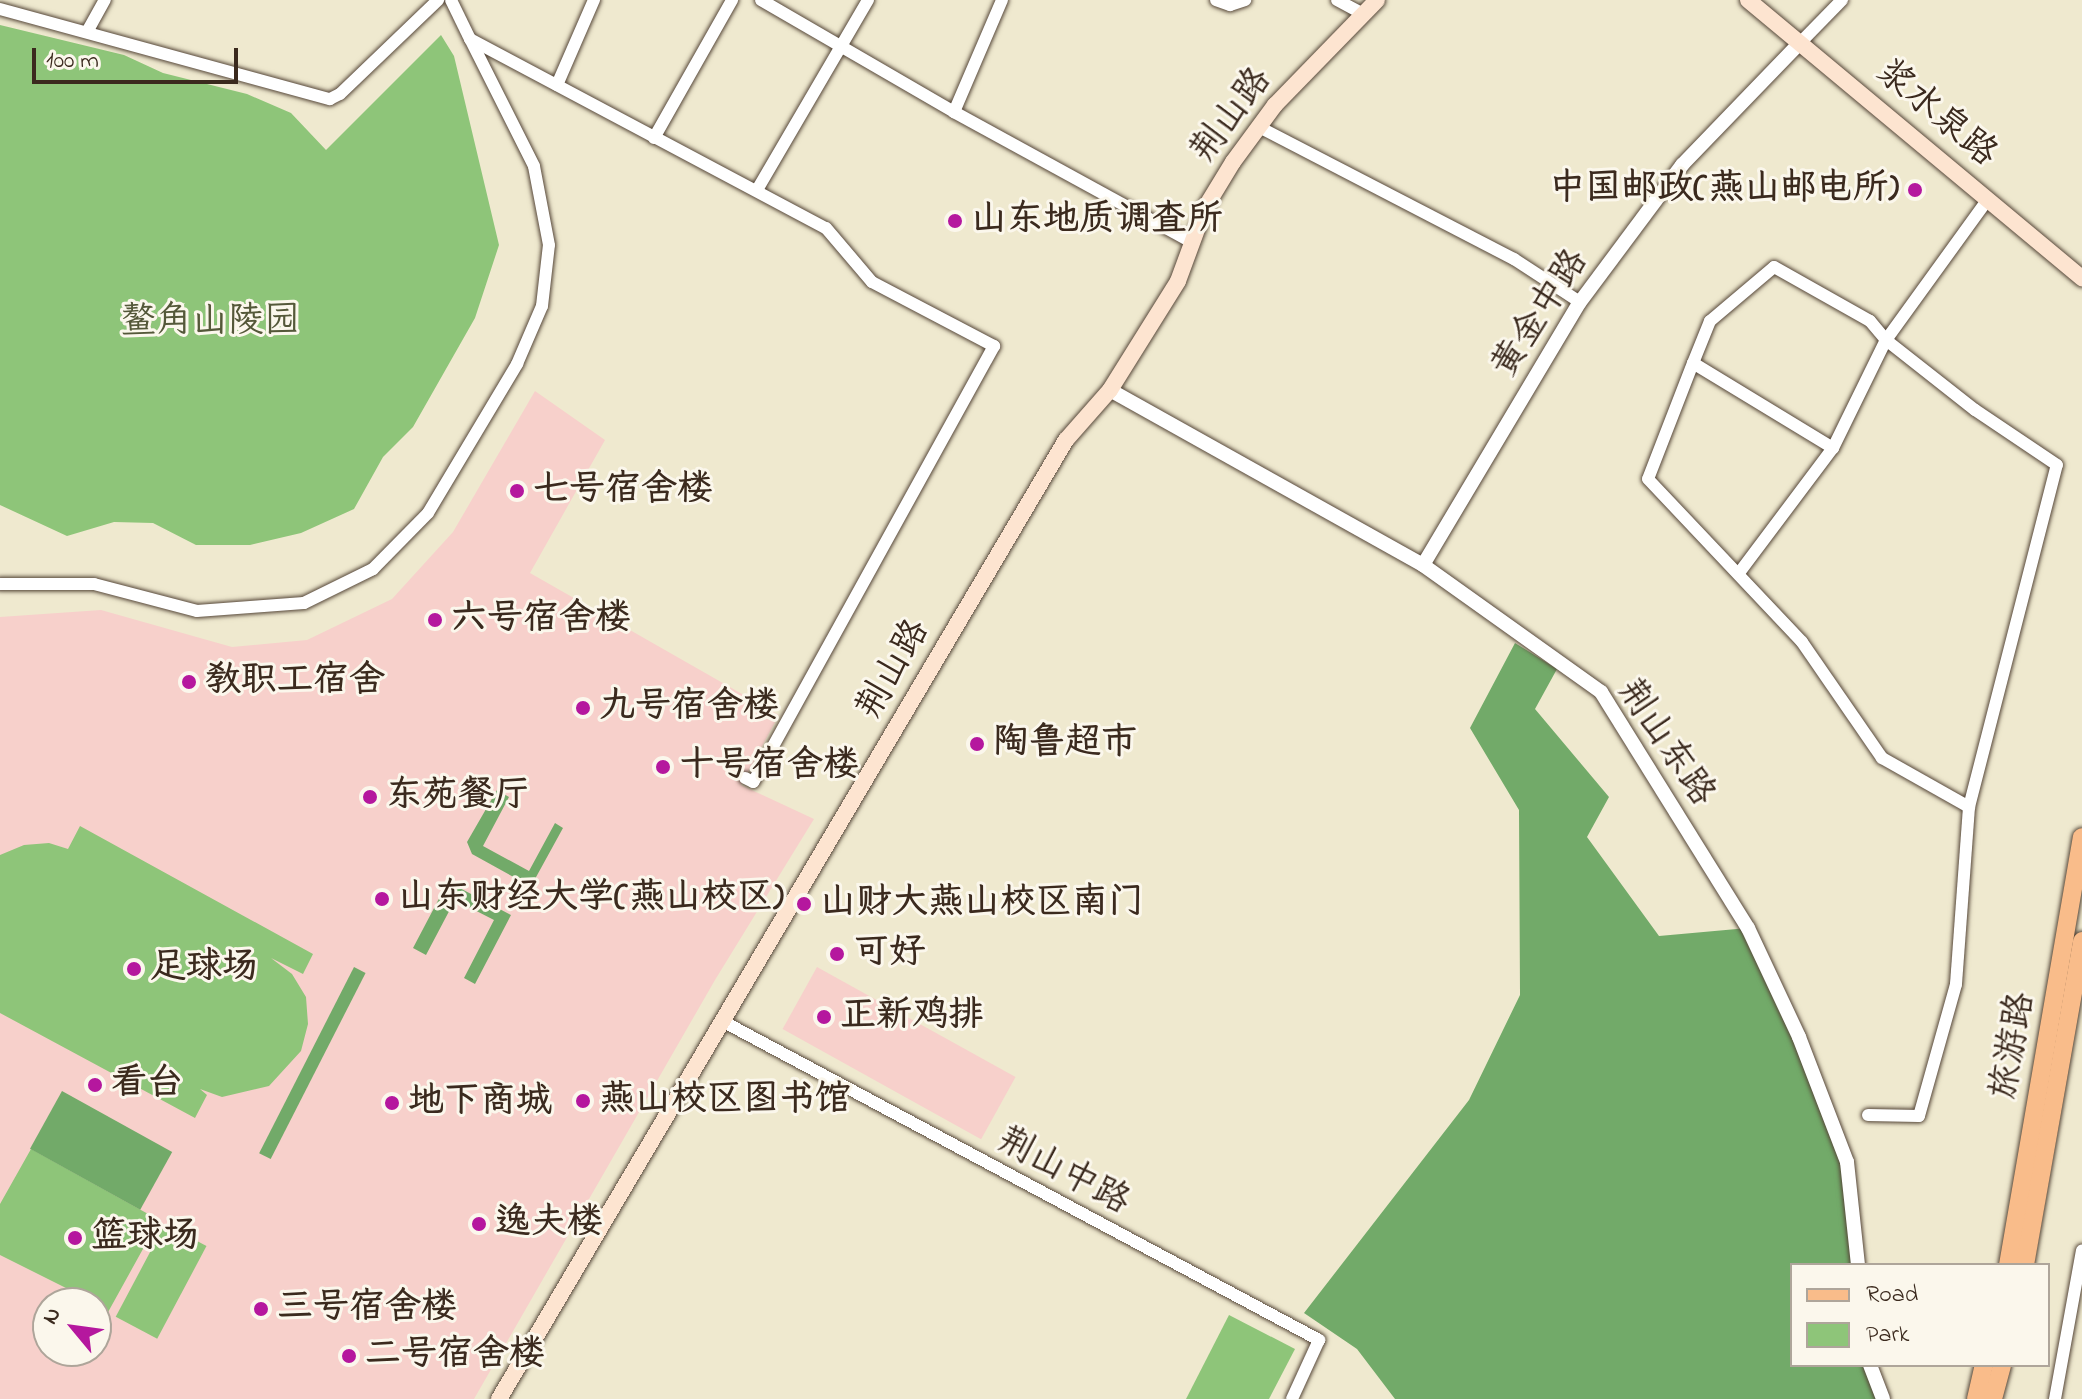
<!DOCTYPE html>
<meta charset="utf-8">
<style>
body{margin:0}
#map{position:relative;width:2082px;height:1399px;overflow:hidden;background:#efe9cf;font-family:"Indie Flower","LXGW WenKai TC",sans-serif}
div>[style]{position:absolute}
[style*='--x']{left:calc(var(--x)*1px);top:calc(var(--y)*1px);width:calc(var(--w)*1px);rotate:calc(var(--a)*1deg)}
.built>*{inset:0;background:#f7d0cb;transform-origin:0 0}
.green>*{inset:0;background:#8ec579;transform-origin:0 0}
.forest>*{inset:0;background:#72aa69;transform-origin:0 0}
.roads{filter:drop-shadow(0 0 2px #564739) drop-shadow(0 0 2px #564739)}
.minor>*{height:12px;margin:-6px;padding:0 6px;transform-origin:6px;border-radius:6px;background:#fff}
.tertiary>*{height:14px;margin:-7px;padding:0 7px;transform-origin:7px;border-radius:7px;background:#fff}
.secondary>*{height:16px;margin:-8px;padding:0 8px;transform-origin:8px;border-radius:8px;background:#fde4d0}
.primary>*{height:18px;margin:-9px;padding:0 9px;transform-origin:9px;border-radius:9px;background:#f9bc8a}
.dots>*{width:22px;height:22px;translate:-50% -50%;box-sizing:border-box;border:4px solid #fbf7ec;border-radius:50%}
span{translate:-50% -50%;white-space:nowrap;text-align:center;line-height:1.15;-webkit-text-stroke:6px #fbf7ec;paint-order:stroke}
.street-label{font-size:36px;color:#3b2a1e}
.poi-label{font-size:36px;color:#3b2a1e;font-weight:700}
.right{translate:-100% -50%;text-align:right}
.left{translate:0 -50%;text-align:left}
.park-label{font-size:36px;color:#545839}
.legend{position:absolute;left:1790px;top:1263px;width:260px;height:104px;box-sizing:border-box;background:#fbf7ec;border:2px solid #aea59a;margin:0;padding:10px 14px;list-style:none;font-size:24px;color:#3b2a1e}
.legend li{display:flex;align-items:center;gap:16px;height:40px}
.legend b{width:40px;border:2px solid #aea59a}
.north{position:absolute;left:32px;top:1287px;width:80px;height:80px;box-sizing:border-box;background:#fbf7ec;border:2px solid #aea59a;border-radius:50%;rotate:299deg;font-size:22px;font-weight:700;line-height:32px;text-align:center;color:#3b2a1e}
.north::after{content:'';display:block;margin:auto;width:28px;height:36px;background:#b5179e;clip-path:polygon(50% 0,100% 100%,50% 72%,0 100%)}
.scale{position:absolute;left:32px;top:48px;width:206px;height:36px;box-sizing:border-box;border:4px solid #3b2a1e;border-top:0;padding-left:10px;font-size:24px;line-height:28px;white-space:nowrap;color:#3b2a1e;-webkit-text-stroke:6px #fbf7ec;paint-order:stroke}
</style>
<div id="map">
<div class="built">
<i style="clip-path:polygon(evenodd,535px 391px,605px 440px,530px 573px,779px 715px,741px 785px,814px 819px,715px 980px,474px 1399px,0 1399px,0 617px,101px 610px,232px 647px,307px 640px,392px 599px,453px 532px,535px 391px,48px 1303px,96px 1303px,96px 1351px,48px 1351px,48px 1303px)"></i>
<i style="left:817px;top:967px;width:227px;height:71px;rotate:29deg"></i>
</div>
<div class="green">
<i style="clip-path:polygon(0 25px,124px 55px,163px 73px,247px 94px,291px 113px,326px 150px,441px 35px,454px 56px,499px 245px,475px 318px,413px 427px,383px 457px,354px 509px,301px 533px,250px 545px,196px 545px,153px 523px,114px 522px,67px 536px,0 505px)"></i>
<i style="clip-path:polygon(80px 826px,313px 954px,303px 974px,271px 958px,292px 974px,306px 997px,308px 1024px,301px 1051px,269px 1086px,222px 1097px,200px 1089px,207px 1095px,195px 1118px,0 1013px,0 855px,24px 845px,49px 843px,68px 849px)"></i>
<i style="clip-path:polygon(31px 1149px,159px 1220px,107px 1314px,96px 1303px,0 1255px,0 1204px)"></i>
<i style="left:165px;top:1224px;width:47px;height:105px;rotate:28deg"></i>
<i style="clip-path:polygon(1229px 1315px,1295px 1349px,1269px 1399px,1186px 1399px)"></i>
</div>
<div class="forest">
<i style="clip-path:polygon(1515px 643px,1557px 669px,1535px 709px,1609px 797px,1587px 837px,1659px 936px,1748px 928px,1847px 1162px,1858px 1265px,1792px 1265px,1792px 1365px,1870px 1365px,1883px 1399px,1395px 1399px,1357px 1349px,1304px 1313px,1469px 1100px,1520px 995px,1519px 810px,1470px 728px)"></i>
<i style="clip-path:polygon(497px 790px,509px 797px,483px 846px,529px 871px,555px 823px,563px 828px,535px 879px,526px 884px,472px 854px,467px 842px)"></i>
<i style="clip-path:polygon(454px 885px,511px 915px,475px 984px,464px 978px,494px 920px,455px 900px,426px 955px,413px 948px,443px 891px)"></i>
<i style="left:354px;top:967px;width:13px;height:209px;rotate:27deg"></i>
<i style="left:62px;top:1091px;width:126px;height:66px;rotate:29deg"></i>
</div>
<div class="roads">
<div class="minor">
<i style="--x:451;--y:0;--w:43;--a:64"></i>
<i style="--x:470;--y:39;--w:403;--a:28"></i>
<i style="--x:826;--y:228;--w:71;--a:49.6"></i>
<i style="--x:872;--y:282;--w:138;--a:27.7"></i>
<i style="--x:994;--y:346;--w:498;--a:118.9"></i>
<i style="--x:753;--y:782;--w:9;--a:-153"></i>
<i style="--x:761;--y:0;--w:223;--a:30.1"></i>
<i style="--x:1002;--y:0;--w:122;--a:113.2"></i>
<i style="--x:954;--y:112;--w:270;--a:28.7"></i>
<i style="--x:1216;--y:0;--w:15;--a:20"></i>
<i style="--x:1230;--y:5;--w:16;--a:-18"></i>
<i style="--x:1337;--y:0;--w:30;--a:28"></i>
<i style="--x:0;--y:9;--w:342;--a:15.3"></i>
<i style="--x:330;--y:99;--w:11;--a:-27"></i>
<i style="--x:340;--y:94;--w:136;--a:-43.8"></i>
<i style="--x:87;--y:32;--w:37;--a:-61"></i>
<i style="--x:1800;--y:43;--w:60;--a:-45.7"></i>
<i style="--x:557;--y:85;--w:93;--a:-66.5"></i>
<i style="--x:1261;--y:128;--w:285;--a:27.4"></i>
<i style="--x:1514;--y:259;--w:79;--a:33.1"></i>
<i style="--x:654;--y:138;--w:159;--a:-60.5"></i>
<i style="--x:757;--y:190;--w:220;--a:-59.7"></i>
<i style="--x:1693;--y:363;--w:164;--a:31.3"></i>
<i style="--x:1833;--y:448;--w:120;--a:-63.9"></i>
<i style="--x:1886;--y:340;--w:25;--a:-130"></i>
<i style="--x:1870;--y:321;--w:110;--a:-150.6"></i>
<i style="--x:1774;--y:267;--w:84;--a:139.8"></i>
<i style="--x:1710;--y:321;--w:45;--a:112"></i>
<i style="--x:1693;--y:363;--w:124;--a:111.2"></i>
<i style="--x:1648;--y:479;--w:224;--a:46.6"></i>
<i style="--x:1802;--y:642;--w:141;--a:55.4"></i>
<i style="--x:1882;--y:758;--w:100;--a:29.4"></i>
<i style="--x:1739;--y:573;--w:156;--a:-53.1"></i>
<i style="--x:0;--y:584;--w:94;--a:0"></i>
<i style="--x:94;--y:584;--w:106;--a:14.7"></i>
<i style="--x:197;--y:611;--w:107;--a:-4.3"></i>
<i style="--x:304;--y:603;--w:77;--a:-26.2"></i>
<i style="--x:373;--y:569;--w:78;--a:-45.5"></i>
<i style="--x:428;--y:513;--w:174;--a:-59.1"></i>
<i style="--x:517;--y:364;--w:63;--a:-66.7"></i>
<i style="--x:542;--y:306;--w:61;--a:-83.5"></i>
<i style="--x:549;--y:245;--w:80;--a:-100.8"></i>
<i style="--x:534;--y:166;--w:142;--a:-116.7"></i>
<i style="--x:724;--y:1022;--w:675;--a:28.12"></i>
<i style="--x:1319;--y:1340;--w:65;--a:114.6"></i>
<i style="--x:1868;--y:1115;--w:51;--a:1.1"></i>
<i style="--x:1919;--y:1116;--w:137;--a:-74.3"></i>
<i style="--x:1956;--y:984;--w:177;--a:-85.8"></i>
<i style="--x:1969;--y:807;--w:353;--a:-75.6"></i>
<i style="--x:2057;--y:465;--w:99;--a:-146.1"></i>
<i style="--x:1975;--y:410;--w:113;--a:-141.8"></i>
<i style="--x:1886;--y:340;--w:174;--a:-54.1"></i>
<i style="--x:2055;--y:1399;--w:151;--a:-79.7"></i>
</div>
<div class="tertiary">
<i style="--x:1110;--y:390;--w:359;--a:29.2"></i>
<i style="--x:1423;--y:565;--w:219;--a:35.5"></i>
<i style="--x:1601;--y:692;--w:278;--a:58.1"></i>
<i style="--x:1748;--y:928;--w:120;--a:64.9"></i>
<i style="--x:1799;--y:1037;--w:134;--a:69"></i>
<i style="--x:1847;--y:1162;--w:104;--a:83.9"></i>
<i style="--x:1423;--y:565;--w:306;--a:-59.2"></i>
<i style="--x:1580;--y:302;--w:171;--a:-53.3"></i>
<i style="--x:1682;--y:165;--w:170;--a:-46"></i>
<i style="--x:1870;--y:1365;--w:36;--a:69"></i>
</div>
<div class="secondary">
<i style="--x:1748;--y:0;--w:435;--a:39.8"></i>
<i style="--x:499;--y:1399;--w:1114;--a:-59.41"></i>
<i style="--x:1066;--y:440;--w:67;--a:-48.7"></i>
<i style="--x:1110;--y:390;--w:128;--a:-58"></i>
<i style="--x:1178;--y:281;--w:78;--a:-69.7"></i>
<i style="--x:1205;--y:208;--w:54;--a:-58.7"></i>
<i style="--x:1233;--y:162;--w:71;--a:-53.6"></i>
<i style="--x:1275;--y:105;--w:146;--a:-45.8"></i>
</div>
<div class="primary">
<i style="--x:2008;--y:1265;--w:434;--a:-80.2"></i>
<i style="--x:2025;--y:1265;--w:329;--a:-80"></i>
<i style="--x:1976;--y:1399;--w:35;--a:-77"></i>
<i style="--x:1993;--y:1399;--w:35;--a:-75"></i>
</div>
</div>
<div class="dots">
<i style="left:1915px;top:190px;background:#b5179e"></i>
<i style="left:955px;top:221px;background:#b5179e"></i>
<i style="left:517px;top:491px;background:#b5179e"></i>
<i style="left:435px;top:620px;background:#b5179e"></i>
<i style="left:189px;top:682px;background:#b5179e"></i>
<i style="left:583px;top:708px;background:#b5179e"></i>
<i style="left:977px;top:744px;background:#b5179e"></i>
<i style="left:663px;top:767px;background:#b5179e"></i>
<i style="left:370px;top:797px;background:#b5179e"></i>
<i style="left:382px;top:899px;background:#b5179e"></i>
<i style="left:804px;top:904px;background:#b5179e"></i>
<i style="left:837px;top:954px;background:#b5179e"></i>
<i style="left:134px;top:969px;background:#b5179e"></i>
<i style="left:824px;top:1017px;background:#b5179e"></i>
<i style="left:95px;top:1085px;background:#b5179e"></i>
<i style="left:583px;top:1101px;background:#b5179e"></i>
<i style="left:392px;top:1103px;background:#b5179e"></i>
<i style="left:479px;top:1224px;background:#b5179e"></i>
<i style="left:75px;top:1238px;background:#b5179e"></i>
<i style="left:261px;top:1309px;background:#b5179e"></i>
<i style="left:349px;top:1356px;background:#b5179e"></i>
</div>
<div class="street-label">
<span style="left:1936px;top:114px;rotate:40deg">浆水泉路</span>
<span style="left:1232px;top:116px;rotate:-53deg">荆山路</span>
<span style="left:1541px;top:314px;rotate:-57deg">黄金中路</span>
<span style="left:894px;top:670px;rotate:-60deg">荆山路</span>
<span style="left:1665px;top:743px;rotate:56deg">荆山东路</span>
<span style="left:2014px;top:1046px;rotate:-80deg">旅游路</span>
<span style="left:1063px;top:1172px;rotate:28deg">荆山中路</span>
</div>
<div class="poi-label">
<span class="right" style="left:1899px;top:190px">中国邮政(燕山邮电所)</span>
<span class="left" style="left:971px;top:221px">山东地质调查所</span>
<span class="left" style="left:533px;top:491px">七号宿舍楼</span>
<span class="left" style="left:451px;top:620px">六号宿舍楼</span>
<span class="left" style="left:205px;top:682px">教职工宿舍</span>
<span class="left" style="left:599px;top:708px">九号宿舍楼</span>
<span class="left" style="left:993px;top:744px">陶鲁超市</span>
<span class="left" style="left:679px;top:767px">十号宿舍楼</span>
<span class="left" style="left:386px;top:797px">东苑餐厅</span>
<span class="left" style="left:398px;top:899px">山东财经大学(燕山校区)</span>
<span class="left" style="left:820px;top:904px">山财大燕山校区南门</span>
<span class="left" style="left:853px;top:954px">可好</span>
<span class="left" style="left:150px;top:969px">足球场</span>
<span class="left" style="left:840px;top:1017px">正新鸡排</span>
<span class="left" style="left:111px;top:1085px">看台</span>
<span class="left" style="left:599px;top:1101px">燕山校区图书馆</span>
<span class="left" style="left:408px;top:1103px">地下商城</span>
<span class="left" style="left:495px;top:1224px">逸夫楼</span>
<span class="left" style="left:91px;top:1238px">篮球场</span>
<span class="left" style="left:277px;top:1309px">三号宿舍楼</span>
<span class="left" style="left:365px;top:1356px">二号宿舍楼</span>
</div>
<div class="park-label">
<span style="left:210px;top:323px">鳌角山陵园</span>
</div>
<ul class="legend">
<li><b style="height:10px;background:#f9bc8a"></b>Road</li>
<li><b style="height:22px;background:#8ec579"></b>Park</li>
</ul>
<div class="north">N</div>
<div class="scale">100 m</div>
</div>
